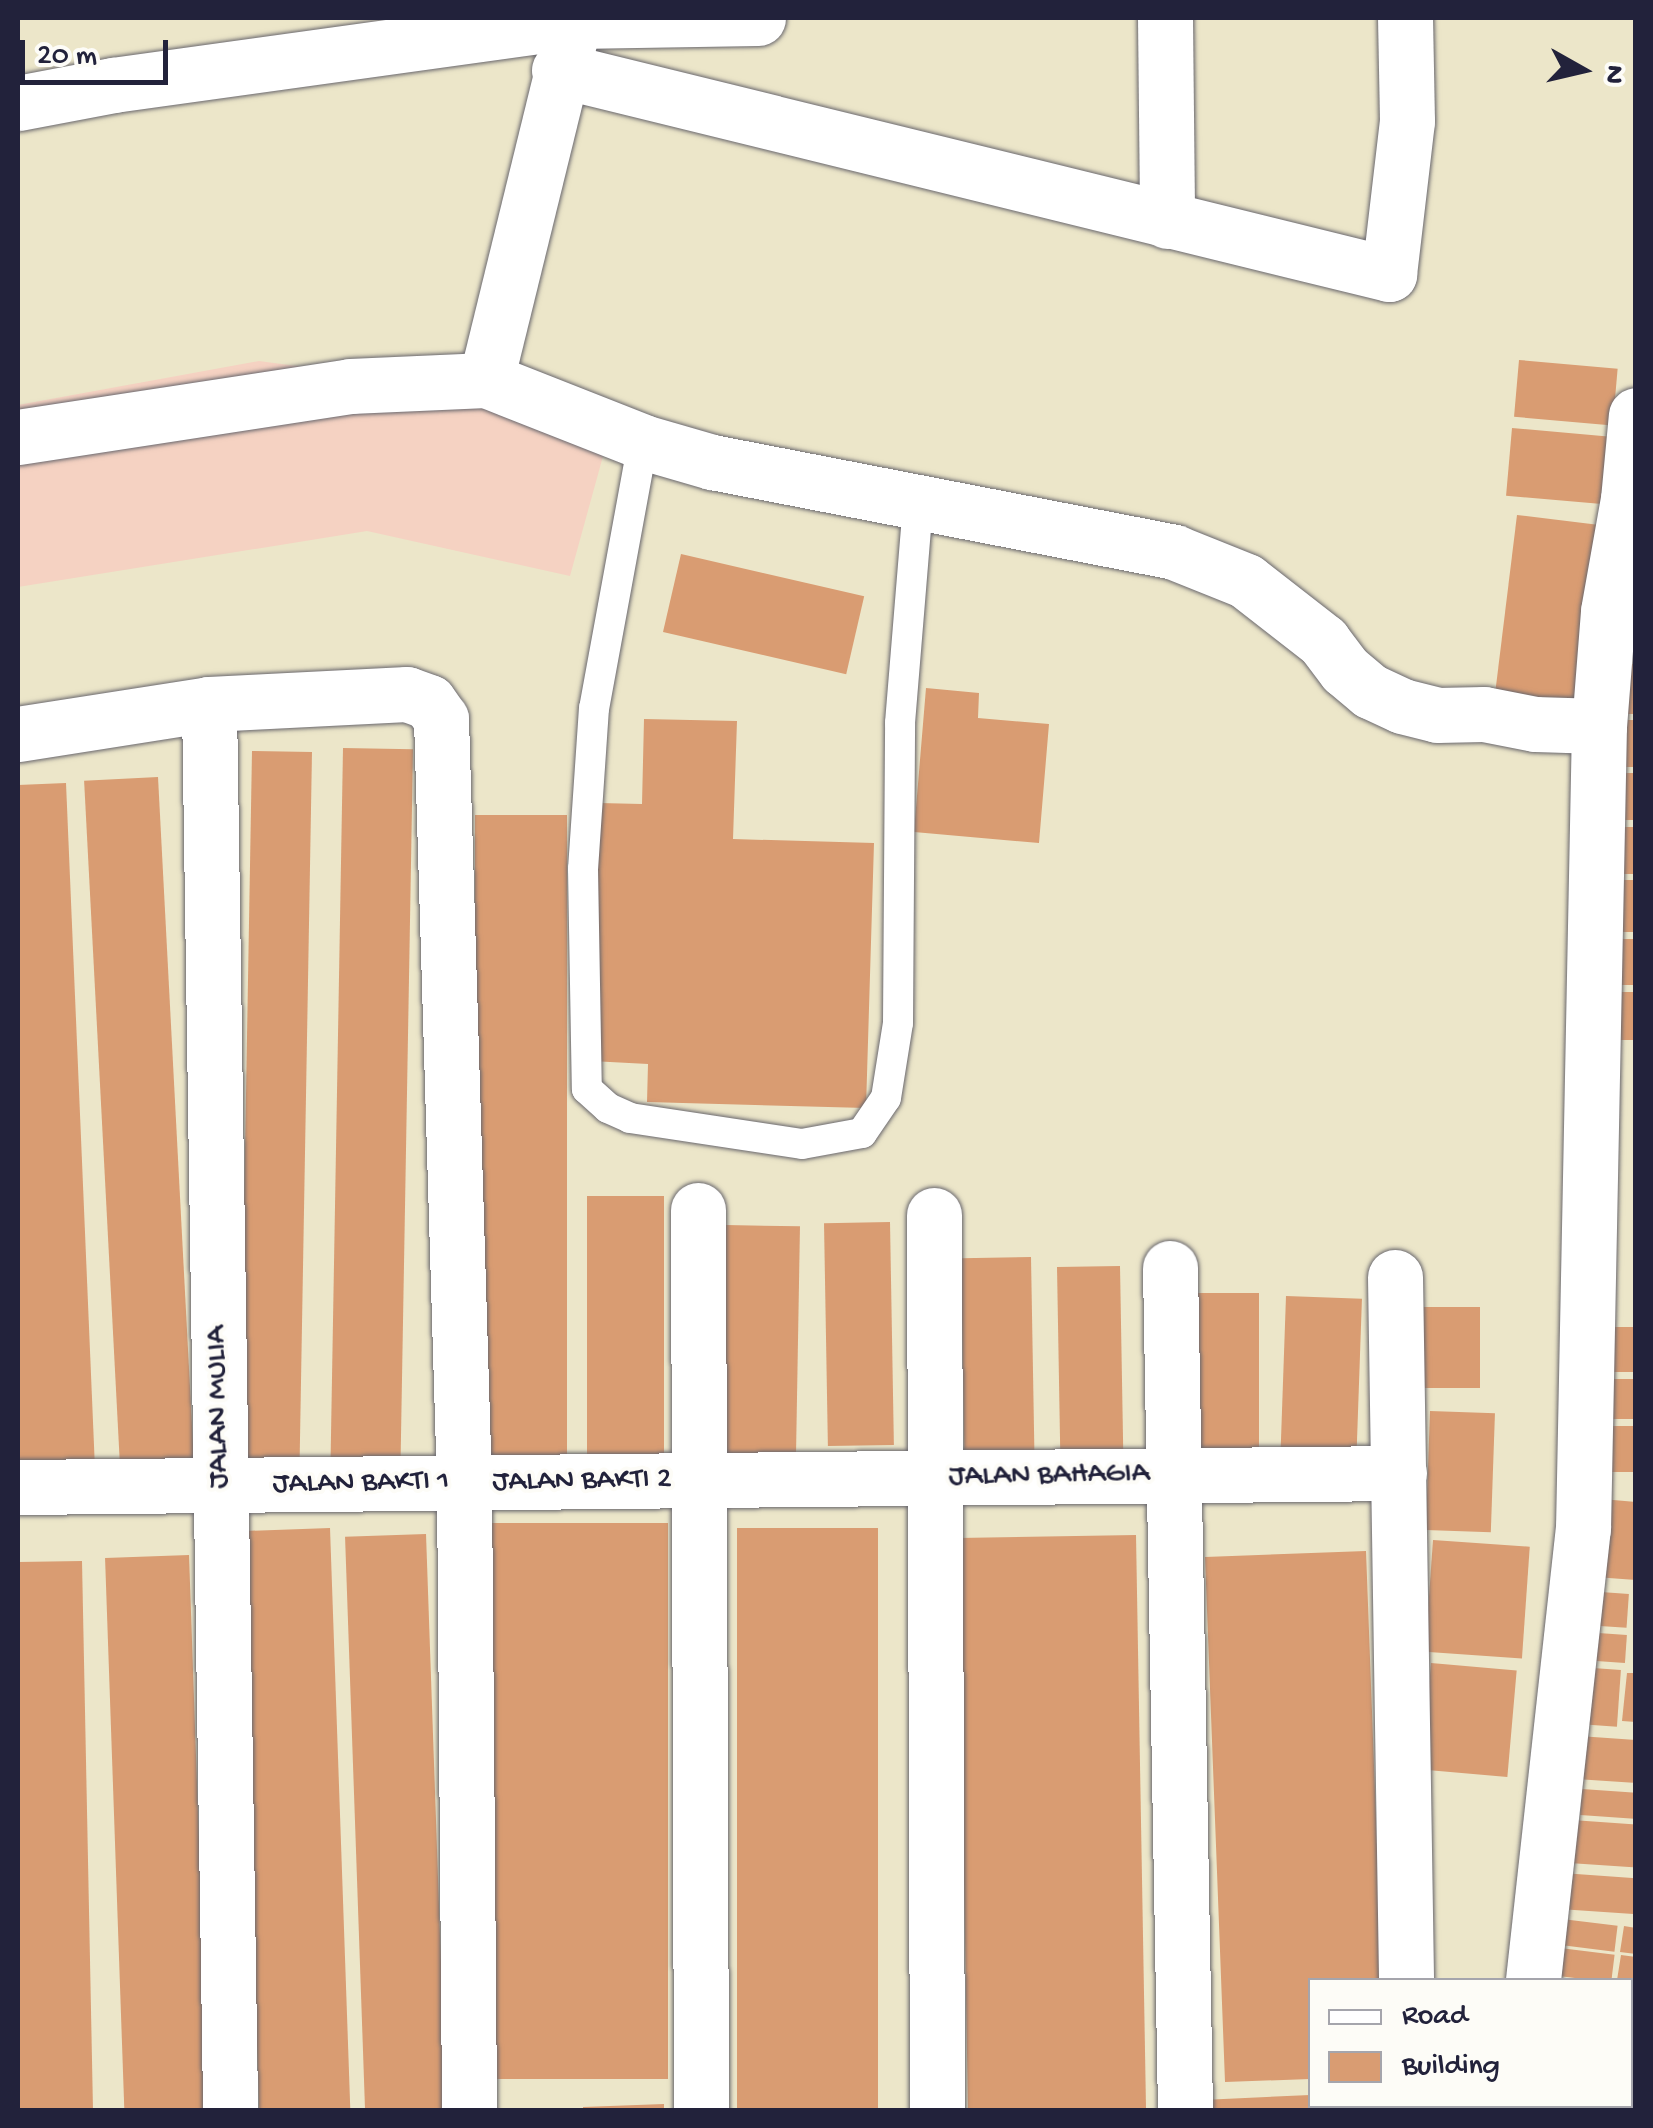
<!DOCTYPE html>
<style>
body{margin:0}
#map{position:relative;width:1653px;height:2128px;overflow:hidden;background:#ece6c9;font-family:"Gochi Hand",sans-serif}
div>[style]{position:absolute}
[style*='--x']{left:calc(var(--x)*1px);top:calc(var(--y)*1px);width:calc(var(--w)*1px);rotate:calc(var(--a)*1deg)}
.built>*{inset:0;background:#f5d2c2}
.building>*{inset:0;background:#d99c72;transform-origin:0 0}
.roads{filter:drop-shadow(0 0 2px #69676d) drop-shadow(0 0 2px #69676d)}
.service>*{height:30px;margin:-15px;padding:0 15px;transform-origin:15px;border-radius:15px;background:#fff}
.minor>*{height:55px;margin:-27.5px;padding:0 27.5px;transform-origin:27.5px;border-radius:27.5px;background:#fff}
span{translate:-50% -50%;white-space:nowrap;text-align:center;line-height:1.15;-webkit-text-stroke:8px #fdfcf7;paint-order:stroke}
.street-label{font-size:30px;color:#22223b}
.frame{position:absolute;inset:0;border:20px solid #22223b;pointer-events:none}
.legend{position:absolute;left:1308px;top:1978px;width:325px;height:130px;box-sizing:border-box;background:#fdfcf7;border:2px solid #a5a5ac;margin:0;padding:12px 18px;list-style:none;font-size:30px;color:#22223b}
.legend li{display:flex;align-items:center;gap:20px;height:50px}
.legend b{width:50px;border:2px solid #a5a5ac}
.north{position:absolute;left:1533px;top:20px;width:100px;height:100px;-webkit-text-stroke:8px #fdfcf7;paint-order:stroke;rotate:98deg;font-size:28px;font-weight:700;line-height:40px;text-align:center;color:#22223b}
.north::after{content:'';display:block;margin:auto;width:35px;height:45px;background:#22223b;clip-path:polygon(50% 0,100% 100%,50% 72%,0 100%)}
.scale{position:absolute;left:20px;top:40px;width:148px;height:45px;box-sizing:border-box;border:5px solid #22223b;border-top:0;padding-left:12px;font-size:30px;line-height:35px;white-space:nowrap;color:#22223b;-webkit-text-stroke:8px #fdfcf7;paint-order:stroke}
</style>
<div id="map">
<div class="built">
<i style="clip-path:polygon(259px 361px,616px 409px,570px 576px,367px 531px,18px 587px,18px 405px)"></i>
</div>
<div class="building">
<i style="left:1519px;top:360px;width:99px;height:57px;rotate:5deg"></i>
<i style="left:1512px;top:428px;width:99px;height:68px;rotate:5deg"></i>
<i style="left:1517px;top:515px;width:85px;height:182px;rotate:7deg"></i>
<i style="left:681px;top:554px;width:188px;height:80px;rotate:13deg"></i>
<i style="left:1606px;top:664px;width:30px;height:50px"></i>
<i style="clip-path:polygon(926px 688px,979px 693px,978px 718px,1049px 724px,1039px 843px,914px 832px)"></i>
<i style="clip-path:polygon(644px 719px,737px 721px,733px 839px,874px 843px,866px 1108px,647px 1102px,648px 1064px,591px 1061px,599px 803px,642px 804px)"></i>
<i style="left:1607px;top:720px;width:29px;height:47px"></i>
<i style="left:343px;top:748px;width:70px;height:721px;rotate:1deg"></i>
<i style="left:252px;top:751px;width:60px;height:708px;rotate:1deg"></i>
<i style="left:1606px;top:773px;width:30px;height:47px"></i>
<i style="left:158px;top:777px;width:705px;height:74px;rotate:87deg"></i>
<i style="clip-path:polygon(66px 783px,95px 1469px,18px 1472px,18px 785px)"></i>
<i style="left:567px;top:815px;width:654px;height:92px;rotate:90deg"></i>
<i style="left:1636px;top:827px;width:47px;height:32px;rotate:90deg"></i>
<i style="left:1607px;top:880px;width:29px;height:52px"></i>
<i style="left:1603px;top:939px;width:33px;height:46px"></i>
<i style="left:1609px;top:992px;width:27px;height:48px"></i>
<i style="left:587px;top:1196px;width:77px;height:273px"></i>
<i style="left:890px;top:1222px;width:223px;height:66px;rotate:89deg"></i>
<i style="left:726px;top:1225px;width:74px;height:229px;rotate:1deg"></i>
<i style="left:1031px;top:1257px;width:207px;height:70px;rotate:89deg"></i>
<i style="left:1120px;top:1266px;width:191px;height:63px;rotate:89deg"></i>
<i style="left:1195px;top:1293px;width:64px;height:158px"></i>
<i style="left:1286px;top:1296px;width:76px;height:158px;rotate:2deg"></i>
<i style="left:1422px;top:1307px;width:58px;height:81px"></i>
<i style="left:1612px;top:1327px;width:24px;height:45px"></i>
<i style="left:1611px;top:1379px;width:25px;height:40px"></i>
<i style="left:1430px;top:1411px;width:65px;height:119px;rotate:2deg"></i>
<i style="left:1608px;top:1426px;width:28px;height:46px"></i>
<i style="clip-path:polygon(1602px 1499px,1636px 1502px,1636px 1580px,1595px 1577px)"></i>
<i style="left:489px;top:1523px;width:179px;height:556px"></i>
<i style="left:330px;top:1528px;width:582px;height:91px;rotate:88deg"></i>
<i style="left:737px;top:1528px;width:141px;height:582px"></i>
<i style="left:426px;top:1534px;width:576px;height:81px;rotate:88deg"></i>
<i style="left:1136px;top:1535px;width:575px;height:178px;rotate:89deg"></i>
<i style="left:1433px;top:1540px;width:97px;height:112px;rotate:4deg"></i>
<i style="clip-path:polygon(1366px 1551px,1382px 1980px,1310px 1980px,1310px 2079px,1225px 2082px,1205px 1557px)"></i>
<i style="left:189px;top:1555px;width:555px;height:84px;rotate:88deg"></i>
<i style="clip-path:polygon(82px 1561px,93px 2110px,18px 2110px,18px 1562px)"></i>
<i style="left:1587px;top:1591px;width:42px;height:34px;rotate:4deg"></i>
<i style="left:1584px;top:1632px;width:43px;height:28px;rotate:4deg"></i>
<i style="left:1431px;top:1663px;width:86px;height:107px;rotate:5deg"></i>
<i style="left:1579px;top:1667px;width:42px;height:57px;rotate:4deg"></i>
<i style="clip-path:polygon(1627px 1673px,1636px 1673px,1636px 1722px,1622px 1721px)"></i>
<i style="left:1579px;top:1736px;width:57px;height:43px;rotate:4deg"></i>
<i style="left:1582px;top:1789px;width:54px;height:26px;rotate:4deg"></i>
<i style="left:1572px;top:1820px;width:64px;height:43px;rotate:4deg"></i>
<i style="left:1562px;top:1873px;width:74px;height:36px;rotate:4deg"></i>
<i style="left:1562px;top:1919px;width:56px;height:26px;rotate:7deg"></i>
<i style="clip-path:polygon(1624px 1926px,1636px 1928px,1636px 1954px,1620px 1952px)"></i>
<i style="left:1560px;top:1948px;width:55px;height:28px;rotate:7deg"></i>
<i style="clip-path:polygon(1621px 1955px,1636px 1957px,1636px 1986px,1630px 1980px,1617px 1980px)"></i>
<i style="clip-path:polygon(1310px 2095px,1310px 2106px,1370px 2106px,1370px 2110px,1203px 2110px,1202px 2100px)"></i>
<i style="clip-path:polygon(664px 2104px,664px 2110px,583px 2110px,583px 2107px)"></i>
</div>
<div class="roads">
<div class="service">
<i style="--x:643;--y:442;--w:270;--a:100.4"></i>
<i style="--x:594;--y:708;--w:161;--a:93.9"></i>
<i style="--x:583;--y:869;--w:220;--a:89"></i>
<i style="--x:587;--y:1089;--w:28;--a:42"></i>
<i style="--x:608;--y:1108;--w:24;--a:24"></i>
<i style="--x:630;--y:1118;--w:174;--a:8.6"></i>
<i style="--x:802;--y:1144;--w:61;--a:-10.4"></i>
<i style="--x:862;--y:1133;--w:42;--a:-55.6"></i>
<i style="--x:886;--y:1098;--w:76;--a:-80.9"></i>
<i style="--x:898;--y:1023;--w:300;--a:-89.6"></i>
<i style="--x:900;--y:723;--w:220;--a:-85.3"></i>
</div>
<div class="minor">
<i style="--x:1165;--y:18;--w:203;--a:89.4"></i>
<i style="--x:559;--y:70;--w:855;--a:13.81"></i>
<i style="--x:1389;--y:274;--w:154;--a:-83.3"></i>
<i style="--x:1407;--y:121;--w:103;--a:-91.1"></i>
<i style="--x:18;--y:103;--w:97;--a:-10.7"></i>
<i style="--x:113;--y:85;--w:466;--a:-7.9"></i>
<i style="--x:575;--y:21;--w:183;--a:-0.9"></i>
<i style="--x:486;--y:380;--w:357;--a:-76.2"></i>
<i style="--x:18;--y:437;--w:336;--a:-8.7"></i>
<i style="--x:350;--y:386;--w:136;--a:-2.5"></i>
<i style="--x:486;--y:380;--w:169;--a:21.5"></i>
<i style="--x:643;--y:442;--w:72;--a:16.2"></i>
<i style="--x:712;--y:462;--w:471;--a:11"></i>
<i style="--x:1174;--y:552;--w:78;--a:21.9"></i>
<i style="--x:1246;--y:581;--w:98;--a:37.9"></i>
<i style="--x:1323;--y:641;--w:36;--a:53"></i>
<i style="--x:1345;--y:670;--w:33;--a:40"></i>
<i style="--x:1370;--y:691;--w:35;--a:25"></i>
<i style="--x:1402;--y:706;--w:36;--a:14"></i>
<i style="--x:1437;--y:715;--w:47;--a:-1.2"></i>
<i style="--x:1484;--y:714;--w:52;--a:11.1"></i>
<i style="--x:1535;--y:724;--w:64;--a:1.8"></i>
<i style="--x:209;--y:704;--w:1406;--a:89.14"></i>
<i style="--x:18;--y:734;--w:193;--a:-8.9"></i>
<i style="--x:209;--y:704;--w:198;--a:-2.9"></i>
<i style="--x:407;--y:694;--w:23;--a:20"></i>
<i style="--x:429;--y:702;--w:21;--a:55"></i>
<i style="--x:441;--y:719;--w:764;--a:88.28"></i>
<i style="--x:464;--y:1483;--w:627;--a:89.54"></i>
<i style="--x:698;--y:1210;--w:900;--a:89.81"></i>
<i style="--x:934;--y:1215;--w:895;--a:89.81"></i>
<i style="--x:1170;--y:1268;--w:842;--a:88.98"></i>
<i style="--x:1395;--y:1277;--w:703;--a:89.1"></i>
<i style="--x:18;--y:1487;--w:1381;--a:-0.58"></i>
<i style="--x:1533;--y:1980;--w:454;--a:-83.7"></i>
<i style="--x:1583;--y:1529;--w:803;--a:-88.86"></i>
<i style="--x:1599;--y:726;--w:115;--a:-85.5"></i>
<i style="--x:1608;--y:611;--w:114;--a:-79.9"></i>
<i style="--x:1628;--y:499;--w:84;--a:-84.6"></i>
<i style="--x:1408;--y:2106;--w:4;--a:90"></i>
<i style="--x:1518;--y:2110;--w:4;--a:-76"></i>
</div>
</div>
<div class="street-label">
<span style="left:220px;top:1407px;rotate:-91deg">JALAN MULIA</span>
<span style="left:1049px;top:1477px;rotate:-1deg">JALAN BAHAGIA</span>
<span style="left:582px;top:1482px;rotate:-1deg">JALAN BAKTI 2</span>
<span style="left:361px;top:1484px;rotate:-1deg">JALAN BAKTI 1</span>
</div>
<div class="frame"></div>
<ul class="legend">
<li><b style="height:12px;background:#fff"></b>Road</li>
<li><b style="height:28px;background:#d99c72"></b>Building</li>
</ul>
<div class="north">N</div>
<div class="scale">20 m</div>
</div>
